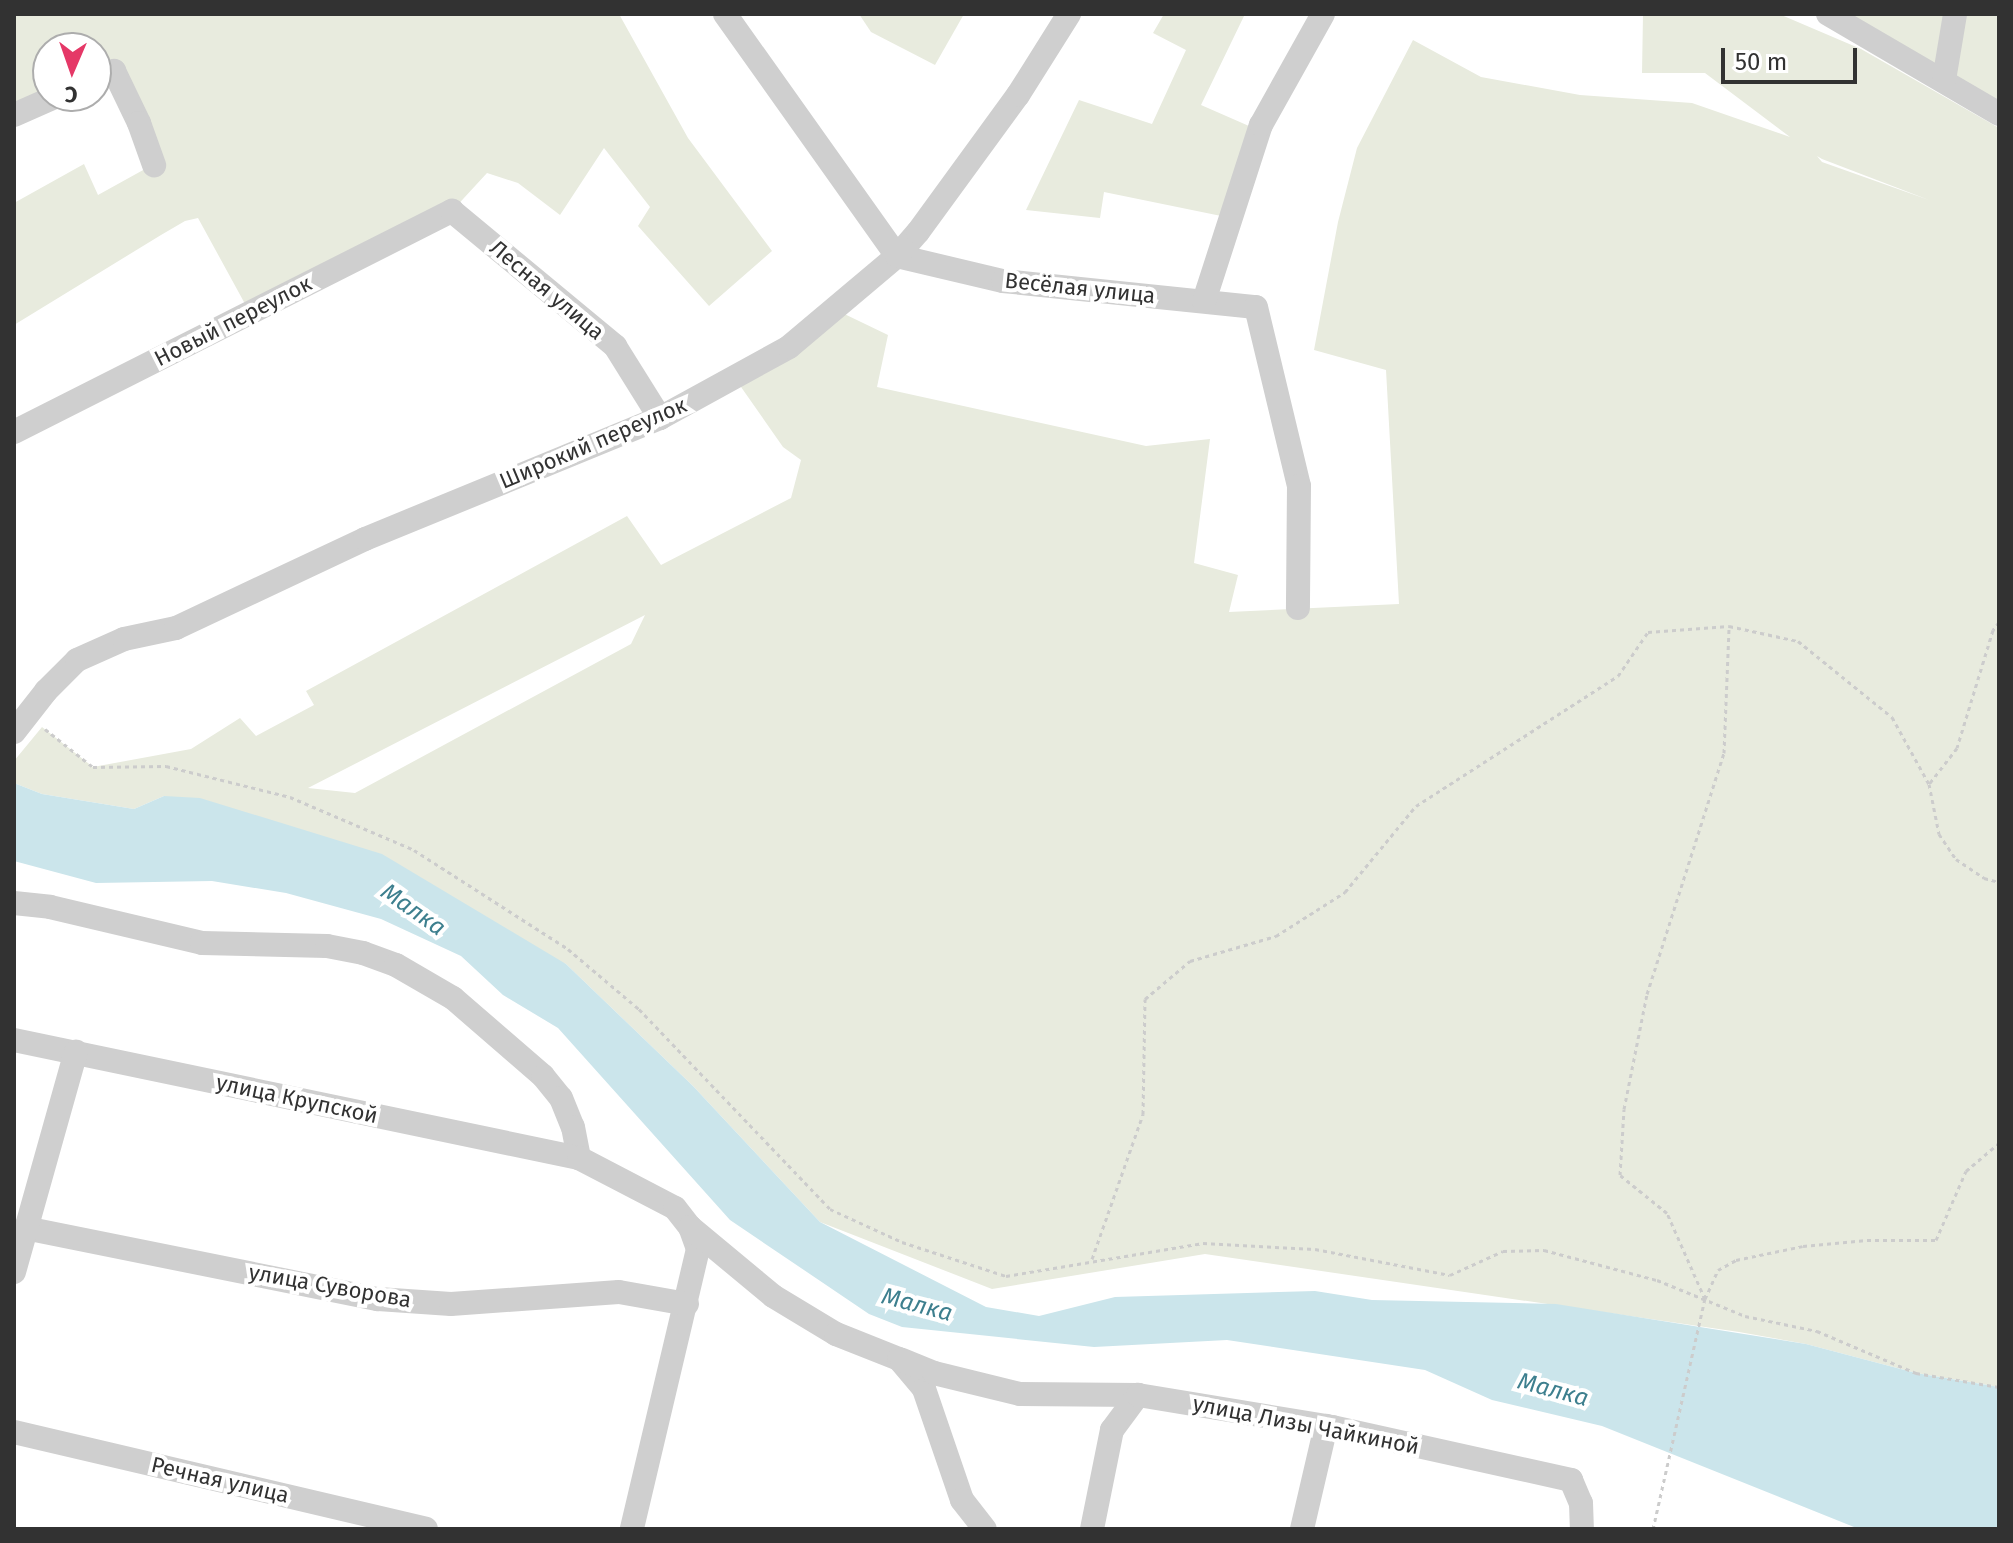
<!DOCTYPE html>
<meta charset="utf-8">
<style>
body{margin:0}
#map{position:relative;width:2013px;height:1543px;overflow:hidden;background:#fff;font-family:"Fira Sans",sans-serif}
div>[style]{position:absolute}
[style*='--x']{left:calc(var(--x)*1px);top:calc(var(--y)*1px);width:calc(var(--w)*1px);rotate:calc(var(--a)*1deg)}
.green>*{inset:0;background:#e8ebde}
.water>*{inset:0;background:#cbe5eb}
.path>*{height:3px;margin-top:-1.5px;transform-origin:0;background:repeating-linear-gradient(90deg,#ccc 0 4px,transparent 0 8px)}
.minor>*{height:24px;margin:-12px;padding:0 12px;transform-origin:12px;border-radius:12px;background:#cfcfcf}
span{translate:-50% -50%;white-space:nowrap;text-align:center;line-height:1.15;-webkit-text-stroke:8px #fff;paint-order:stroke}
.street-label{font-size:22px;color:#323232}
.water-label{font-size:24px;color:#3d7f8e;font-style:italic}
.frame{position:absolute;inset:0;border:16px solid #323232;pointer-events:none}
.north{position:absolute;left:32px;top:32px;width:80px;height:80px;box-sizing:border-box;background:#fff;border:2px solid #adadad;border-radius:50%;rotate:182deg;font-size:22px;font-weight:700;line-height:32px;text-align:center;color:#323232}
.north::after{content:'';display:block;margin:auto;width:28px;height:36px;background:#e53867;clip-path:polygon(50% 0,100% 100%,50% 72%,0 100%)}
.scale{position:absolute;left:1721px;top:48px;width:136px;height:36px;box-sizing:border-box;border:4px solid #323232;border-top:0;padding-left:10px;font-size:24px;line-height:28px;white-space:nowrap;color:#323232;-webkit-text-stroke:6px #fff;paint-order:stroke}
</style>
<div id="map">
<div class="green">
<i style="clip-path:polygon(14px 14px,619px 14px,688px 138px,772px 251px,709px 306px,638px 226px,650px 207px,604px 148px,560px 215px,518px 183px,487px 173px,452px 211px,250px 313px,198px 218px,185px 221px,161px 235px,14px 325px,14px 203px,84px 164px,98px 195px,154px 164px,114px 71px,96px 79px,96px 48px,48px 48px,48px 96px,14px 115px)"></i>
<i style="clip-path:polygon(859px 14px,964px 14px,935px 65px,871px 32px)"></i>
<i style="clip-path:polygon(1164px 14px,1245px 14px,1201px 105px,1249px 126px,1231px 218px,1104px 192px,1100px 218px,1026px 210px,1079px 100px,1152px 124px,1186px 50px,1153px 33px)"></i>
<i style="clip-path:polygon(evenodd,1643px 14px,1779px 14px,1861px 49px,1999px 128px,1999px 1387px,1916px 1373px,1806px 1344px,1739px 1332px,1205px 1254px,992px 1289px,820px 1222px,693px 1086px,566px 964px,164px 796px,134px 809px,42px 794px,14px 783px,14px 761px,42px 727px,93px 767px,191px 749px,240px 718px,256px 736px,314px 705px,306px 691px,627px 516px,661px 565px,791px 498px,801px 460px,783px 447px,734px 377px,834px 309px,888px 335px,877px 387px,1146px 446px,1210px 439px,1194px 563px,1238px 575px,1229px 612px,1399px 604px,1386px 370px,1314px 350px,1338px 222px,1357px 148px,1413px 40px,1481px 77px,1580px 95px,1692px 103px,1790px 137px,1705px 73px,1642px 73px,1643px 14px,1817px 156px,1822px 159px,1929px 200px,1822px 162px,1817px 156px,1643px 14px,645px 615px,631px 644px,355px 793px,308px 788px,645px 615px)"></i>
<i style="clip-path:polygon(1842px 14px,1999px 14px,1999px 114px)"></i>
</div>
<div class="water">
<i style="clip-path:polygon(14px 783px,42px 794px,134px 809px,164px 796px,200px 798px,382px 854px,566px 964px,693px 1086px,820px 1222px,986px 1307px,1039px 1316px,1115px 1297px,1315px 1291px,1372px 1300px,1556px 1304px,1806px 1344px,1916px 1373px,1999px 1387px,1999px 1529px,1859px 1529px,1602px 1426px,1492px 1400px,1425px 1370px,1227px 1340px,1094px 1347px,902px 1327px,869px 1314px,730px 1220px,558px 1028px,503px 995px,461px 956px,381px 919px,286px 893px,212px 881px,96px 883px,14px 861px)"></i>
</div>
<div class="path">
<i style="--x:1999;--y:622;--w:10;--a:127"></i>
<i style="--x:1993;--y:630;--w:123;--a:107"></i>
<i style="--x:1957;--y:748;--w:46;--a:127.9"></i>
<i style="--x:1929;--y:784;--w:51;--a:78.7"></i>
<i style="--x:1939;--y:834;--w:30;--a:56"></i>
<i style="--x:1956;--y:859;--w:34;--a:34"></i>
<i style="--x:1984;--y:878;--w:16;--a:15"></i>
<i style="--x:45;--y:729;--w:61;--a:38.4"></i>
<i style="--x:93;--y:767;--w:73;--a:-0.8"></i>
<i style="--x:166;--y:766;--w:128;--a:14"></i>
<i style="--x:290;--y:797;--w:135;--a:23.1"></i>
<i style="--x:414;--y:850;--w:183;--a:32.7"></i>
<i style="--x:568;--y:949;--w:93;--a:40.2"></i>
<i style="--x:639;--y:1009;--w:277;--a:46.3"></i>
<i style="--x:830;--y:1209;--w:79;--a:24.6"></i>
<i style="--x:902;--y:1242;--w:109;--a:18.1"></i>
<i style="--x:1006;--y:1276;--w:200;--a:-9.5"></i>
<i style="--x:1203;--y:1243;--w:112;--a:3.1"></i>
<i style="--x:1315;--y:1249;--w:137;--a:10.9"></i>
<i style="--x:1450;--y:1275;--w:58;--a:-24.4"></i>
<i style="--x:1503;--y:1251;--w:41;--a:-1.4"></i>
<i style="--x:1544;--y:1250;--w:117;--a:14.9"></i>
<i style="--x:1657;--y:1280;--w:95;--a:22.2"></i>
<i style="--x:1745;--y:1316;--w:74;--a:11.8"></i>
<i style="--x:1817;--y:1331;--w:108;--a:23"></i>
<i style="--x:1916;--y:1373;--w:84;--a:9.6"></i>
<i style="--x:1092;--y:1259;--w:154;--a:-70.6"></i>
<i style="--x:1143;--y:1114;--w:115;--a:-89"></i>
<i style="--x:1145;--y:999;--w:59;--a:-40.2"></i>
<i style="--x:1190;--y:961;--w:90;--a:-16.2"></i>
<i style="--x:1276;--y:936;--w:82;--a:-32.5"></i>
<i style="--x:1345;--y:892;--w:112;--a:-50.5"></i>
<i style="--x:1416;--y:806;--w:240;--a:-32.8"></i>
<i style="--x:1618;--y:676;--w:53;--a:-55.7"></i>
<i style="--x:1648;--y:632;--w:81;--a:-4.2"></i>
<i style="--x:1729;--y:626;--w:71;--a:12.3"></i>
<i style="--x:1798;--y:641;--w:121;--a:39"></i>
<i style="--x:1892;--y:717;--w:77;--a:61.1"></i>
<i style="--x:1705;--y:1299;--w:94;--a:-113.8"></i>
<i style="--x:1667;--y:1213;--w:60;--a:-141"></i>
<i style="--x:1620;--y:1175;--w:66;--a:-86.5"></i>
<i style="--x:1624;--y:1109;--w:117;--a:-78.7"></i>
<i style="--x:1647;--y:994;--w:253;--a:-72.3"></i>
<i style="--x:1724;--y:753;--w:127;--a:-87.7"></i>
<i style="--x:1653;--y:1529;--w:236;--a:-77.3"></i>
<i style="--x:1705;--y:1299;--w:32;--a:-66"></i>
<i style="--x:1718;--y:1270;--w:21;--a:-29"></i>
<i style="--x:1736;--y:1260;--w:68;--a:-11.8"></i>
<i style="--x:1803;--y:1246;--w:64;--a:-5.4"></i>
<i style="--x:1867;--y:1240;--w:69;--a:0"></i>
<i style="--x:1936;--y:1240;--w:75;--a:-66.5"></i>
<i style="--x:1966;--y:1171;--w:43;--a:-40.3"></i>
</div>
<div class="minor">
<i style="--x:725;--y:14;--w:297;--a:54.6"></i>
<i style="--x:897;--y:256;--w:109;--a:13.3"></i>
<i style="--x:1003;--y:281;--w:254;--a:5.9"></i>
<i style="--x:1256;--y:307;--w:184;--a:76.5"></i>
<i style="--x:1299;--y:486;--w:122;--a:90.5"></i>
<i style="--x:1828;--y:14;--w:198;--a:30.3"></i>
<i style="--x:96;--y:79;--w:20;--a:-24"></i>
<i style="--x:114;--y:71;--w:58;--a:64.3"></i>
<i style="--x:139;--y:123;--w:45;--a:70.3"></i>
<i style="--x:1944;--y:80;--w:67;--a:-80.5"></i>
<i style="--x:14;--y:115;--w:47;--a:-23.8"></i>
<i style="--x:1204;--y:301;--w:185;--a:-72.1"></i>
<i style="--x:1261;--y:125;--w:127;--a:-60.8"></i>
<i style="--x:14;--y:432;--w:491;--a:-26.8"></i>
<i style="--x:452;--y:211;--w:212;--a:39.6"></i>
<i style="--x:615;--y:346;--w:85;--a:58"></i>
<i style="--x:14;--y:732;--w:52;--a:-52"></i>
<i style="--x:46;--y:691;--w:44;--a:-45"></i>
<i style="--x:77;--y:660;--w:51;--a:-24.1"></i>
<i style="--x:124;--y:639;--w:53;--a:-11.9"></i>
<i style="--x:176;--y:628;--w:209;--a:-25.2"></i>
<i style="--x:365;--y:539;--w:319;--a:-22.3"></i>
<i style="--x:660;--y:418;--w:147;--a:-28.8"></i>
<i style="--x:789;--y:347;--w:141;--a:-40.1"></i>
<i style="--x:897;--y:256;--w:32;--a:-49"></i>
<i style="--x:918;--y:232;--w:170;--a:-53.9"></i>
<i style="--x:1018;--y:95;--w:96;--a:-57.8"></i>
<i style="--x:14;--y:903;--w:36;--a:6"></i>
<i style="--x:50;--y:907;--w:156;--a:13.3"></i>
<i style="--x:202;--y:943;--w:125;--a:1.4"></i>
<i style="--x:327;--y:946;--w:37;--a:11"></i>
<i style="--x:363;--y:953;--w:35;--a:20"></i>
<i style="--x:396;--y:965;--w:66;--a:30.1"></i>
<i style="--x:453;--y:998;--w:119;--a:40.9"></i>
<i style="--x:543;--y:1076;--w:28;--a:51"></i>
<i style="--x:561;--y:1098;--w:31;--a:68"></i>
<i style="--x:573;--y:1127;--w:32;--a:79"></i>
<i style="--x:14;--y:1040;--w:577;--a:11.8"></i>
<i style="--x:579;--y:1158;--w:108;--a:27.5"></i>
<i style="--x:675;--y:1208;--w:24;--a:52"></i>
<i style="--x:690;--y:1227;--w:23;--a:70"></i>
<i style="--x:698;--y:1249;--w:288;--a:103.3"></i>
<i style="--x:690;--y:1227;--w:108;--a:39.7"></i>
<i style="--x:773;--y:1296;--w:74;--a:31.1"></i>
<i style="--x:836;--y:1334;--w:68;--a:21.6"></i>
<i style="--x:899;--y:1359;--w:39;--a:50"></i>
<i style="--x:924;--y:1389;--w:117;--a:71.1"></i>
<i style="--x:962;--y:1500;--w:37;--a:52"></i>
<i style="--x:25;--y:1228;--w:360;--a:11.4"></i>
<i style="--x:378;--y:1299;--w:73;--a:3.9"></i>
<i style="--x:451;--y:1304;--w:168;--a:-4.1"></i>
<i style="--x:619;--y:1292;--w:69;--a:10"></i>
<i style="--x:14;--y:1272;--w:229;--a:-74.3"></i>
<i style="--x:902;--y:1360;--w:35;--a:22"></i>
<i style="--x:934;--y:1373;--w:89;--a:13.7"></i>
<i style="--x:1020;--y:1394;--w:118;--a:0.5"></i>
<i style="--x:14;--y:1432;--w:423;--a:13.2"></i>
<i style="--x:1092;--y:1529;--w:101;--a:-78.6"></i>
<i style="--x:1112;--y:1430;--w:44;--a:-53.4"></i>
<i style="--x:1138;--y:1395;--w:197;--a:9.4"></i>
<i style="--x:1332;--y:1427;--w:245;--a:12.5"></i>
<i style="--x:1571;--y:1480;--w:25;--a:67"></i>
<i style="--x:1581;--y:1503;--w:26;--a:88"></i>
<i style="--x:1302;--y:1529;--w:106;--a:-76.9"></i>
</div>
<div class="street-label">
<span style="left:1080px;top:288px;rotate:6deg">Весёлая улица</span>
<span style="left:547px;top:290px;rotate:40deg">Лесная улица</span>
<span style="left:233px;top:321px;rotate:-27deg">Новый переулок</span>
<span style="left:593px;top:443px;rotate:-23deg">Широкий переулок</span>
<span style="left:297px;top:1099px;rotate:12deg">улица Крупской</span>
<span style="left:330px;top:1286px;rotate:10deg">улица Суворова</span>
<span style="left:1306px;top:1425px;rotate:11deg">улица Лизы Чайкиной</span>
<span style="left:220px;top:1480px;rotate:13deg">Речная улица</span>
</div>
<div class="water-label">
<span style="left:413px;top:910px;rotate:35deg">Малка</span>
<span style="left:917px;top:1305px;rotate:15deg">Малка</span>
<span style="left:1553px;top:1390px;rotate:15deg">Малка</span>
</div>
<div class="frame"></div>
<div class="north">С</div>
<div class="scale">50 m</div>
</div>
